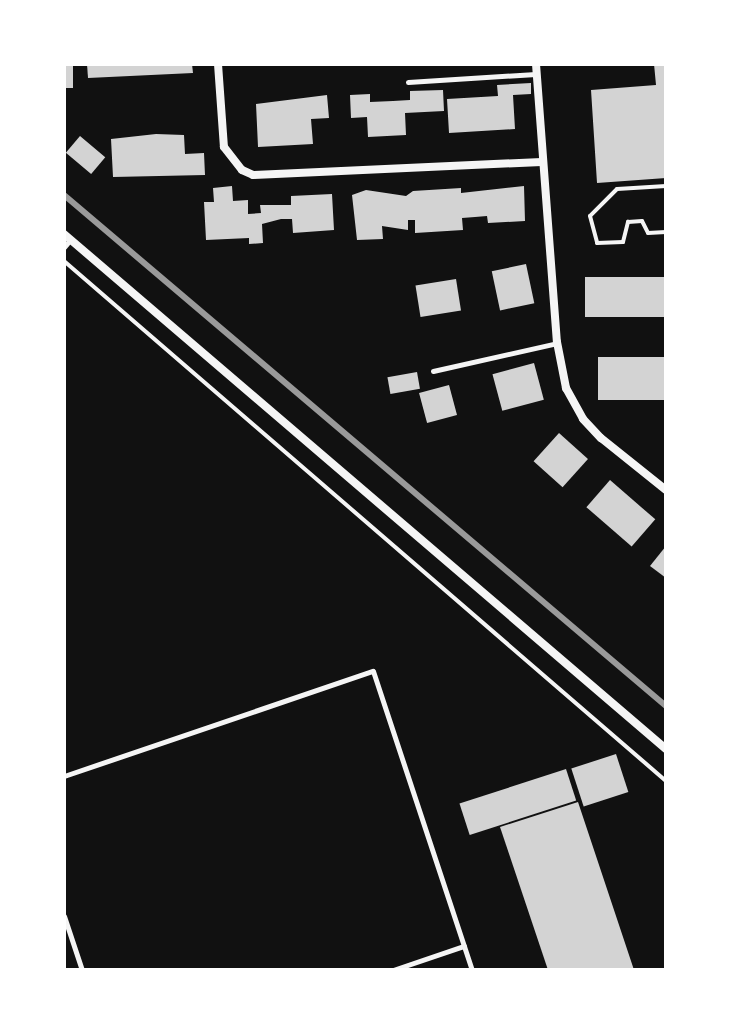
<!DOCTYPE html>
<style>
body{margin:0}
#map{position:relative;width:730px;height:1034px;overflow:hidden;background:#111;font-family:Manrope,sans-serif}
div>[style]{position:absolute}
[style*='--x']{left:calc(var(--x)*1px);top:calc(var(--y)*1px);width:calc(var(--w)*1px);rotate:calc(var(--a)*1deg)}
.building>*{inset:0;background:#d3d3d3;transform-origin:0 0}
.path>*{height:4px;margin:-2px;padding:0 2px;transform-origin:2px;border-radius:2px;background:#f5f5f5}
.service>*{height:5px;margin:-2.5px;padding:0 2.5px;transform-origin:2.5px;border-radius:2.5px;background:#f5f5f5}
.minor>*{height:8px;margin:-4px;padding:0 4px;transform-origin:4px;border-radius:4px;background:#f5f5f5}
.rail>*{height:6px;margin:-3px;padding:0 3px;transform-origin:3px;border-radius:3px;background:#9a9a9a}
span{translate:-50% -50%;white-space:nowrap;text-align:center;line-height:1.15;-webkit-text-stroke:6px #fff;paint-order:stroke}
.frame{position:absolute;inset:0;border:66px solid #fff;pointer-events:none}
</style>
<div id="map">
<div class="building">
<i style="left:64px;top:64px;width:9px;height:24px"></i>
<i style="clip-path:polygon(87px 64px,192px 64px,193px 73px,88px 78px)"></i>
<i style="clip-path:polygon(654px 64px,666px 64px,666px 178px,597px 183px,591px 90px,656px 85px)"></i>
<i style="clip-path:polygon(531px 83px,531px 94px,513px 95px,515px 129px,449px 133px,447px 99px,498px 96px,497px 85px)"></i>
<i style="clip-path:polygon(443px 90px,444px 111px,405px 113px,406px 135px,368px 137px,367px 117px,351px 118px,350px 95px,370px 94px,370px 102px,393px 101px,410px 100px,410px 91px)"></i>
<i style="clip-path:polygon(327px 95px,329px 118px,311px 119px,313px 144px,258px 147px,256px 104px)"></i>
<i style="clip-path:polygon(156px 134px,184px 135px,185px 154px,204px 153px,205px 175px,113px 177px,111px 139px)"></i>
<i style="left:80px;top:136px;width:33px;height:22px;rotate:40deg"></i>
<i style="clip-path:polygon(232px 186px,233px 201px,248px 200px,248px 214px,261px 213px,260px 205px,291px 205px,291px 196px,332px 194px,334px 230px,293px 233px,292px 219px,281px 219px,262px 224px,263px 243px,249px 244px,249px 238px,206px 240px,204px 202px,214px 202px,213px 188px)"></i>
<i style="clip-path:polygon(524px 186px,525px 221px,488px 223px,487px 216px,475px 217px,462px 218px,463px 230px,415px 233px,415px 220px,408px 220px,408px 230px,382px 226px,383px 239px,357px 240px,352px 195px,366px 190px,406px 196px,413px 191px,461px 188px,461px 193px)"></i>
<i style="left:526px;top:264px;width:40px;height:35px;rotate:78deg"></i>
<i style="left:666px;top:277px;width:40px;height:81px;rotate:90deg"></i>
<i style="left:456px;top:279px;width:32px;height:41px;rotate:81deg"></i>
<i style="left:666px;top:357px;width:43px;height:68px;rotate:90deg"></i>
<i style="left:534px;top:363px;width:38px;height:43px;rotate:75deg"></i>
<i style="left:417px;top:372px;width:17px;height:30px;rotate:80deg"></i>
<i style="left:449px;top:385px;width:31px;height:31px;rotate:75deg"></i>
<i style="left:559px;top:433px;width:39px;height:38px;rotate:42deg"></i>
<i style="left:610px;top:480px;width:60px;height:36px;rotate:41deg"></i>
<i style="clip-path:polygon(666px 546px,666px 578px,650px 566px)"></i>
<i style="left:616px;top:754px;width:40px;height:47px;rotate:72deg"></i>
<i style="left:566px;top:769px;width:33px;height:112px;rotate:72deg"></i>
<i style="clip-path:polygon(578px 802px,634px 970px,548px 970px,500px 827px)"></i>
</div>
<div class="path">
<i style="--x:666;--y:186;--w:49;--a:176.5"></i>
<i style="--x:617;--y:189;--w:38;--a:135"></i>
<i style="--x:590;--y:216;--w:28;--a:75"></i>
<i style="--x:597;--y:243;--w:26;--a:-2"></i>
<i style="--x:623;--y:242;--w:21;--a:-76"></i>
<i style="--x:628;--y:222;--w:14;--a:-4"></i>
<i style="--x:642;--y:221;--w:13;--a:63"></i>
<i style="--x:648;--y:233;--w:18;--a:-3"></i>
<i style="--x:64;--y:261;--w:795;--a:40.82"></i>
</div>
<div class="service">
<i style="--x:408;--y:82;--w:128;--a:-3.6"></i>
<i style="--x:64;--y:247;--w:9;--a:-49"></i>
<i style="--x:433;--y:371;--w:127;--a:-12.7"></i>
<i style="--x:64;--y:776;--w:326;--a:-18.8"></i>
<i style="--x:373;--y:671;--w:315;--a:71.7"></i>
<i style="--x:64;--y:916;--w:57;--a:71.6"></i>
<i style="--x:393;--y:970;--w:75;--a:-18.7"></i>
</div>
<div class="minor">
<i style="--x:218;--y:64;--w:83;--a:85.9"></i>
<i style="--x:224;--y:147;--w:29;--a:52"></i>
<i style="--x:242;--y:170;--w:12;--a:24"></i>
<i style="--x:253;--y:175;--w:289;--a:-2.6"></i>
<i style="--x:536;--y:64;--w:279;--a:85.7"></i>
<i style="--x:557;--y:342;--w:47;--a:78.9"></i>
<i style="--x:566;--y:388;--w:35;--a:61"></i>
<i style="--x:583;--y:419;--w:26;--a:47"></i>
<i style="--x:601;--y:438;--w:83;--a:38.7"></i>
<i style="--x:64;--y:234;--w:792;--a:40.55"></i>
</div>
<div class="rail">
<i style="--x:64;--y:195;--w:790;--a:40.33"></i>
</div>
<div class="frame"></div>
</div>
